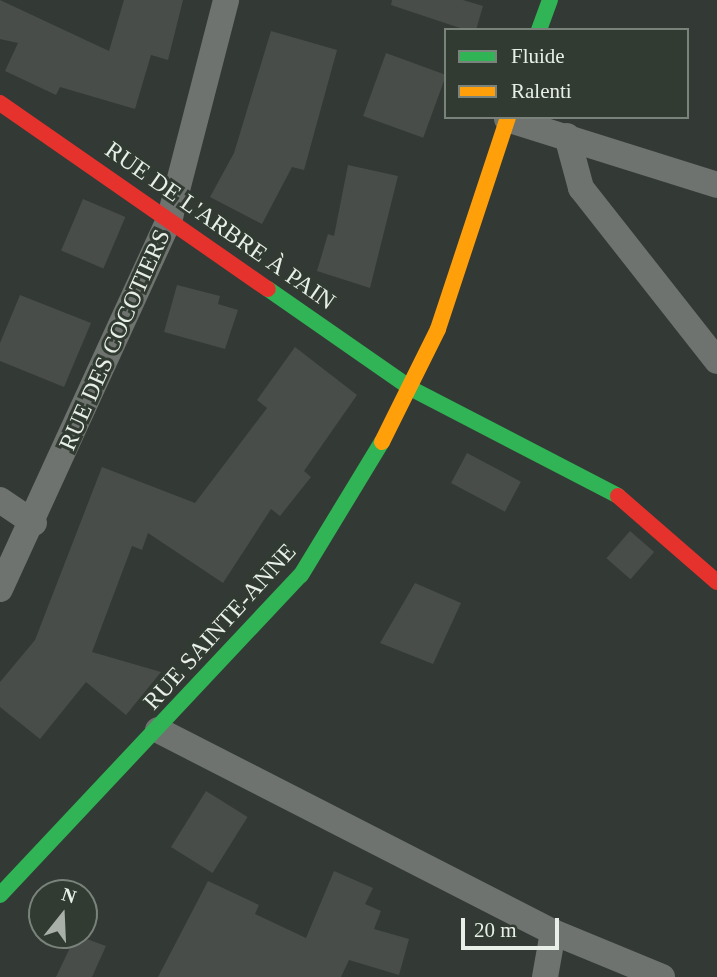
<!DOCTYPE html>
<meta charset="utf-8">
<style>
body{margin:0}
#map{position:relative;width:717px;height:977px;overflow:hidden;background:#333934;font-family:"Times New Roman",serif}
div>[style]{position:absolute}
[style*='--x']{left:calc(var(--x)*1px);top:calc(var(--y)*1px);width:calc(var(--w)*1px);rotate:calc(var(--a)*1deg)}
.building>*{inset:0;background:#484d49;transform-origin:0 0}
.street>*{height:26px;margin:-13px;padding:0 13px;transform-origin:13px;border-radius:13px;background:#6f7370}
.fast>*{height:16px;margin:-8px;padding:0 8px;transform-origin:8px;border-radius:8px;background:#30b455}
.slow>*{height:16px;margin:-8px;padding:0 8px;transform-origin:8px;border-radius:8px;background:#ff9f0a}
.jam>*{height:16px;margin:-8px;padding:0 8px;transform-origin:8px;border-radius:8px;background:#e5322d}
span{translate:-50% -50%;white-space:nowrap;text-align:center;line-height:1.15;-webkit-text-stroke:6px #313b32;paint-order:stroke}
.street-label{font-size:24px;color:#e8eee8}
.legend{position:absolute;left:444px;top:28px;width:245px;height:91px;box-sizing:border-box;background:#313b32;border:2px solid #7a837b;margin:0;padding:9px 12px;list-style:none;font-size:21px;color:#e8eee8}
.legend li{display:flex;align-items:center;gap:14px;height:35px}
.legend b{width:35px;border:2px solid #7a837b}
.north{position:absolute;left:28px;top:879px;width:70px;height:70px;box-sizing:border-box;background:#313b32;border:2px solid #7a837b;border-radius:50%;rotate:18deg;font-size:19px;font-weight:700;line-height:28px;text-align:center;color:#e8eee8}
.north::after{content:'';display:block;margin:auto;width:24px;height:32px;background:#a9afa9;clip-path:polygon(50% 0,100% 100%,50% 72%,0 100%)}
.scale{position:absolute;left:461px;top:918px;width:98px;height:32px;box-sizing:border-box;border:4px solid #e8eee8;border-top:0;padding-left:9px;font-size:21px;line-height:24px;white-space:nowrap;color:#e8eee8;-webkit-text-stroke:5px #313b32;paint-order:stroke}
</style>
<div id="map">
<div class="building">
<i style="clip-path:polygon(0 0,109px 51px,124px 0,183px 0,168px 60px,151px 55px,135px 109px,60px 87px,56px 95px,5px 71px,18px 43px,0 39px)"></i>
<i style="clip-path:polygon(392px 0,463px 0,483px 6px,476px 30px,466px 30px,391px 5px)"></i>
<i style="clip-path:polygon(271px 31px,337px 50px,304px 170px,292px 167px,262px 224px,210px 197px,234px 153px)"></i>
<i style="left:386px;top:53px;width:64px;height:67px;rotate:20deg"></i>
<i style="clip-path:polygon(348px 165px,398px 176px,370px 288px,317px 271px,328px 234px,334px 236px)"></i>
<i style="left:83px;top:199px;width:46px;height:56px;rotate:23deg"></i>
<i style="clip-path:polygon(177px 285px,220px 296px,218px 304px,238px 310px,225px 349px,164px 332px)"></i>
<i style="clip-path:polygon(20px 295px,91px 323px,64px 387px,0 361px,0 343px)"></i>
<i style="clip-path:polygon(295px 347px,357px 395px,304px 471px,311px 477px,280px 516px,271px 509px,223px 583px,148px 533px,142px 550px,132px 546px,92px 652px,161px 672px,126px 715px,86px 682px,40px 739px,0 707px,0 682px,35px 640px,102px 467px,195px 503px,267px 408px,257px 400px)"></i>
<i style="left:467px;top:453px;width:61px;height:34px;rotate:28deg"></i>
<i style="left:630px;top:531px;width:32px;height:36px;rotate:41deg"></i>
<i style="clip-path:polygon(415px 583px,461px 603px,433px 664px,380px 643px)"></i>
<i style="left:206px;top:791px;width:49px;height:66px;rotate:32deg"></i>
<i style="clip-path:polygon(334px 871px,373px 888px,365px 904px,381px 911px,374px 929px,409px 939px,399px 975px,349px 960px,341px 977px,158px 977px,208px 881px,259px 905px,255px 914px,306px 938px)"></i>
<i style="clip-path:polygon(76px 935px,106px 946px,92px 977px,56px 977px)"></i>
</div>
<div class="street">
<i style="--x:507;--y:119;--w:220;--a:17.4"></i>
<i style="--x:567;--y:136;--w:54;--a:74.9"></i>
<i style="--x:581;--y:188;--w:220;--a:51.8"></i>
<i style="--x:0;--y:500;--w:41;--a:34.1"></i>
<i style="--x:0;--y:589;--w:409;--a:-65.4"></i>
<i style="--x:170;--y:217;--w:224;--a:-75.5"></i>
<i style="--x:158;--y:730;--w:444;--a:27.1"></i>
<i style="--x:553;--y:932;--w:118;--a:22.4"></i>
<i style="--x:545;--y:977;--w:46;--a:-79.9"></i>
</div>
<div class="fast">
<i style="--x:539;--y:30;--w:32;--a:-70"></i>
<i style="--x:268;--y:289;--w:175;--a:34.8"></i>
<i style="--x:412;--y:389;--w:232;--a:27.4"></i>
<i style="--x:0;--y:895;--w:439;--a:-46.8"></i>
<i style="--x:301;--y:575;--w:156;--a:-58.7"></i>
</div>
<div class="slow">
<i style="--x:382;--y:442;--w:126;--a:-63.6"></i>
<i style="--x:438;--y:329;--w:223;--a:-71.7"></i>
</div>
<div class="jam">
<i style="--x:0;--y:103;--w:326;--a:34.8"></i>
<i style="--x:618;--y:496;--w:131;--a:41"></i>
</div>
<div class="street-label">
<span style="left:220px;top:226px;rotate:35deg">RUE DE L'ARBRE À PAIN</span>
<span style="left:115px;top:340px;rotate:-66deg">RUE DES COCOTIERS</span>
<span style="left:220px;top:627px;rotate:-48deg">RUE SAINTE-ANNE</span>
</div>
<ul class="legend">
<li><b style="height:9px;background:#30b455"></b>Fluide</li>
<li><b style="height:9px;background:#ff9f0a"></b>Ralenti</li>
</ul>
<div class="north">N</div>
<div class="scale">20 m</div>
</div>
